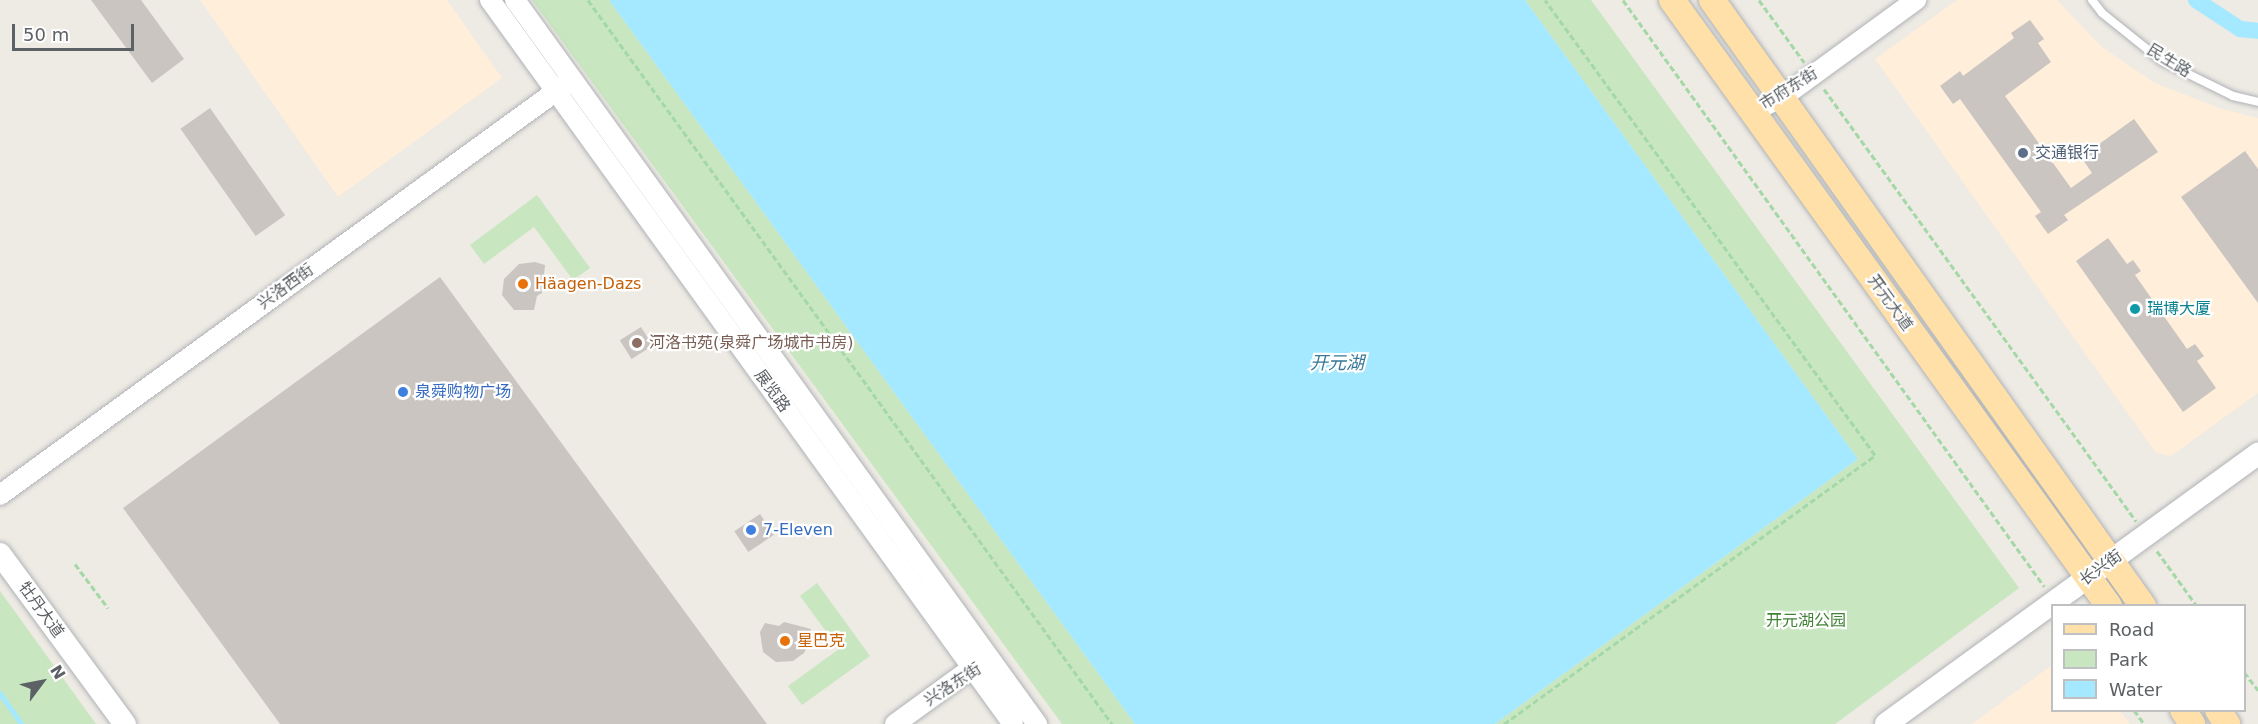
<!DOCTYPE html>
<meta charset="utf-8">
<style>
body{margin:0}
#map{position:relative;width:2258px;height:724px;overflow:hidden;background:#eeeae4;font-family:"DejaVu Sans","Noto Sans SC",sans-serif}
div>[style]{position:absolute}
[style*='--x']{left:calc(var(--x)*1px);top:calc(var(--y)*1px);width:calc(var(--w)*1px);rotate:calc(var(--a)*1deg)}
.commercial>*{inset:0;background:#feeeda}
.green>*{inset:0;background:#c8e6c0}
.water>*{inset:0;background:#a4e9ff}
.stream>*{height:4.5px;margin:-2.25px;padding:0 2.25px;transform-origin:2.25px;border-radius:2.25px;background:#a4e9ff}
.canal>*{height:16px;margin:-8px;padding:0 8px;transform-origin:8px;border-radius:8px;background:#a4e9ff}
.building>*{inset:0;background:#cac5c1;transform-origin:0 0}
.path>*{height:3px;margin-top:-1.5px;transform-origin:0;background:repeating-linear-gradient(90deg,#a4d8a7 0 6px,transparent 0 9px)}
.roads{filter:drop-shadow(0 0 2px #afb3b7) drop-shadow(0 0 2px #afb3b7)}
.service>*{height:8px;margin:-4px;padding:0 4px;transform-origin:4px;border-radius:4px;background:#fff}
.tertiary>*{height:20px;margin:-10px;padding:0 10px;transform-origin:10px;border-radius:10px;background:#fff}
.secondary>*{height:22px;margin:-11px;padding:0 11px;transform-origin:11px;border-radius:11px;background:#fff}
.primary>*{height:26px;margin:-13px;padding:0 13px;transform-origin:13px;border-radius:13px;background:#ffe0a9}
.dots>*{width:16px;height:16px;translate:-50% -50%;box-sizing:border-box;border:3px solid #fff;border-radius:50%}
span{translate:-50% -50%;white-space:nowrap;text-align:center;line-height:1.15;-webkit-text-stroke:4.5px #fff;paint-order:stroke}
.street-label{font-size:16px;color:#5c6165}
.service-label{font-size:16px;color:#4e5e75}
.left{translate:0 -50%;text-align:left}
.food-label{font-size:16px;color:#c56008}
.culture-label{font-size:16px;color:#0d838f}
.education-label{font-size:16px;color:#785e54}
.shop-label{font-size:16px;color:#366cbe}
.park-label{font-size:16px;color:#408334}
.water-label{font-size:18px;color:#387996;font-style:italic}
.legend{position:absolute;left:2051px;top:604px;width:195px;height:108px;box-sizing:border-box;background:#fff;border:2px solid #bec0c1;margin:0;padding:8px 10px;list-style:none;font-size:18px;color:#5c6165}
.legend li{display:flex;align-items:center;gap:12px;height:30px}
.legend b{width:30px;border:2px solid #bec0c1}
.north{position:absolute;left:12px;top:652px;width:60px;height:60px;-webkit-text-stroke:4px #fff;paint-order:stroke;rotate:58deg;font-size:16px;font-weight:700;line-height:24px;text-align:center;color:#5c6165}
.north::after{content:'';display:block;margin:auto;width:21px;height:27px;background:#5c6165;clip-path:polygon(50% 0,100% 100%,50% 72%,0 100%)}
.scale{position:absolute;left:12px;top:24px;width:122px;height:27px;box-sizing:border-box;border:3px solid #5c6165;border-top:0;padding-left:8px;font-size:18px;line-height:21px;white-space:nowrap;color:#5c6165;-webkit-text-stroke:4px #fff;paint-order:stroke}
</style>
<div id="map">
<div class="commercial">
<i style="clip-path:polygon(200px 0,447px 0,502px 78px,338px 197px)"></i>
<i style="clip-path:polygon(1957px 0,2057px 0,2102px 47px,2155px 83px,2219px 108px,2258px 118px,2258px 393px,2171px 456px,2156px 453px,1875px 59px)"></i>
<i style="clip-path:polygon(2052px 665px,2052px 710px,2120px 711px,2130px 724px,1972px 724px)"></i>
</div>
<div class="green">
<i style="clip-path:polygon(532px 0,609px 0,1135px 724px,1062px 724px)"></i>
<i style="clip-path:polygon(1525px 0,1591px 0,2019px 588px,1835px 724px,1495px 724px,1858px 459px)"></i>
<i style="clip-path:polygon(537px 195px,590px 268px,573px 280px,534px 227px,484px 264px,470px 245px)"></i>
<i style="clip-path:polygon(817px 583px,870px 656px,802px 705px,788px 686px,839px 649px,800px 596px)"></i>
<i style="clip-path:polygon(0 591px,96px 724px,0 724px)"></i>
</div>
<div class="water">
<i style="clip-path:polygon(609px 0,1525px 0,1858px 459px,1495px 724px,1135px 724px)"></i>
</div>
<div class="stream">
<i style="--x:0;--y:693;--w:38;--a:55"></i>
</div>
<div class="canal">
<i style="--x:2196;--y:0;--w:53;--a:33.4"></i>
<i style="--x:2240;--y:29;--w:18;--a:6"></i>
</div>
<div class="building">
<i style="clip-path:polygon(91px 0,141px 0,184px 59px,152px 83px)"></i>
<i style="clip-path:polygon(2030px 20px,2044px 39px,2038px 43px,2051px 62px,2005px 96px,2071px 188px,2092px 173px,2081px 157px,2134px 119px,2158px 152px,2064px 215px,2068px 220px,2048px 234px,2035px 216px,2041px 212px,1960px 99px,1953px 104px,1940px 86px,1960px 71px,1963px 76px,2014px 38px,2011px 33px)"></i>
<i style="left:210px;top:108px;width:131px;height:36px;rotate:55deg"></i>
<i style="clip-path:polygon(2245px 151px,2258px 169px,2258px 303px,2181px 197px)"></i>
<i style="clip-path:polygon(2108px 238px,2127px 264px,2133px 260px,2141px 271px,2135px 275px,2187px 349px,2195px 344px,2204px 356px,2197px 361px,2216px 388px,2183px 412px,2076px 261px)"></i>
<i style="clip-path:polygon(535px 262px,545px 265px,542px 293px,537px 296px,534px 310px,514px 310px,502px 295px,504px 279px,519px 264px)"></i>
<i style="clip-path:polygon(440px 277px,767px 724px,280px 724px,123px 508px)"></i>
<i style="left:641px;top:327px;width:22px;height:25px;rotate:58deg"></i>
<i style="left:760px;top:514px;width:25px;height:31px;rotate:56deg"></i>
<i style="clip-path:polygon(784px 622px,811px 629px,811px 639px,804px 653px,793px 661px,776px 662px,763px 652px,760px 632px,765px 623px,779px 626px)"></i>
</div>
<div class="path">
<i style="--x:588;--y:0;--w:894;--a:54.1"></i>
<i style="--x:1623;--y:0;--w:722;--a:54.31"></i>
<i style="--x:1759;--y:0;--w:77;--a:54"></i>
<i style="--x:1824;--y:89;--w:533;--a:54.16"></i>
<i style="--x:2157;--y:551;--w:68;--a:54"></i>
<i style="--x:75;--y:564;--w:55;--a:53.1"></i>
<i style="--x:2244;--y:672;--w:23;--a:52"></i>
<i style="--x:2134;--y:710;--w:17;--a:54"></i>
<i style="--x:1504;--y:724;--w:458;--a:-35.9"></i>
<i style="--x:1875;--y:455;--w:562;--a:-125.95"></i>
</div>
<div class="roads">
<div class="service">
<i style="--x:2092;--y:0;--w:16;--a:52"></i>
<i style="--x:2102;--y:13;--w:77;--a:38.7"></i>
<i style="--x:2162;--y:61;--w:79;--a:26.2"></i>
<i style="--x:2233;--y:96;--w:26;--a:13"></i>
</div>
<div class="tertiary">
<i style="--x:490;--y:0;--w:893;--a:54.16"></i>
<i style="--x:515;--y:0;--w:893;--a:54.21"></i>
<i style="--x:1752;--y:112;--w:34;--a:-26"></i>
<i style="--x:1783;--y:97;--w:165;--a:-36.1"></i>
<i style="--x:0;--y:495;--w:699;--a:-35.99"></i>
<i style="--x:895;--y:724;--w:95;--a:-36"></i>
<i style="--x:972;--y:668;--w:14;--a:-17"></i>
</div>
<div class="secondary">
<i style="--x:0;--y:554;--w:211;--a:53.7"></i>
<i style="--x:1886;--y:724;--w:460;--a:-36"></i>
</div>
<div class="primary">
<i style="--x:1672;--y:0;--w:747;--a:54.2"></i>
<i style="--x:1712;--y:0;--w:744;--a:54.58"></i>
<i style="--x:2183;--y:710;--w:17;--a:57"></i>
<i style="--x:2218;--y:710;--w:17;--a:57"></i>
</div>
</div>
<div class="dots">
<i style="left:2023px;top:153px;background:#5c6f8a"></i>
<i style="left:523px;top:284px;background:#e8710a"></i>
<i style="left:2135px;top:309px;background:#0f9aa8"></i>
<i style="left:637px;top:343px;background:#8d6e63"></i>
<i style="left:403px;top:392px;background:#3f7fe0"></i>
<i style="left:751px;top:530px;background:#3f7fe0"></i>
<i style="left:785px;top:641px;background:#e8710a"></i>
</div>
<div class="street-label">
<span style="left:2169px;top:61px;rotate:31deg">民生路</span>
<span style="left:1789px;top:89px;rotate:-32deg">市府东街</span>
<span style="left:286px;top:287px;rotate:-36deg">兴洛西街</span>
<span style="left:1890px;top:303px;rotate:54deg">开元大道</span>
<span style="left:772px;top:391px;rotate:54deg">展览路</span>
<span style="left:2101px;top:568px;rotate:-36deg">长兴街</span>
<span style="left:41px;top:610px;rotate:54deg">牡丹大道</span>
<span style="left:953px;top:685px;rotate:-33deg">兴洛东街</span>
</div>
<div class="service-label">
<span class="left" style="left:2035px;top:153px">交通银行</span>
</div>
<div class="food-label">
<span class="left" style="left:535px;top:284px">Häagen-Dazs</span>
<span class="left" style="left:797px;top:641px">星巴克</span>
</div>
<div class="culture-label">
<span class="left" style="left:2147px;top:309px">瑞博大厦</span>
</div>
<div class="education-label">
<span class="left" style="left:649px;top:343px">河洛书苑(泉舜广场城市书房)</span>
</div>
<div class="shop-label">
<span class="left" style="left:415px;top:392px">泉舜购物广场</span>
<span class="left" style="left:763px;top:530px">7-Eleven</span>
</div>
<div class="park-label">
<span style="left:1806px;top:621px">开元湖公园</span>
</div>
<div class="water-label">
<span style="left:1337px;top:363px">开元湖</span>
</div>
<ul class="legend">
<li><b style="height:8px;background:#ffe0a9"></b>Road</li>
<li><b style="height:16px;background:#c8e6c0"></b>Park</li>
<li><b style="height:16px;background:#a4e9ff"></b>Water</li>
</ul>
<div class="north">N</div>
<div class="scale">50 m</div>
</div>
